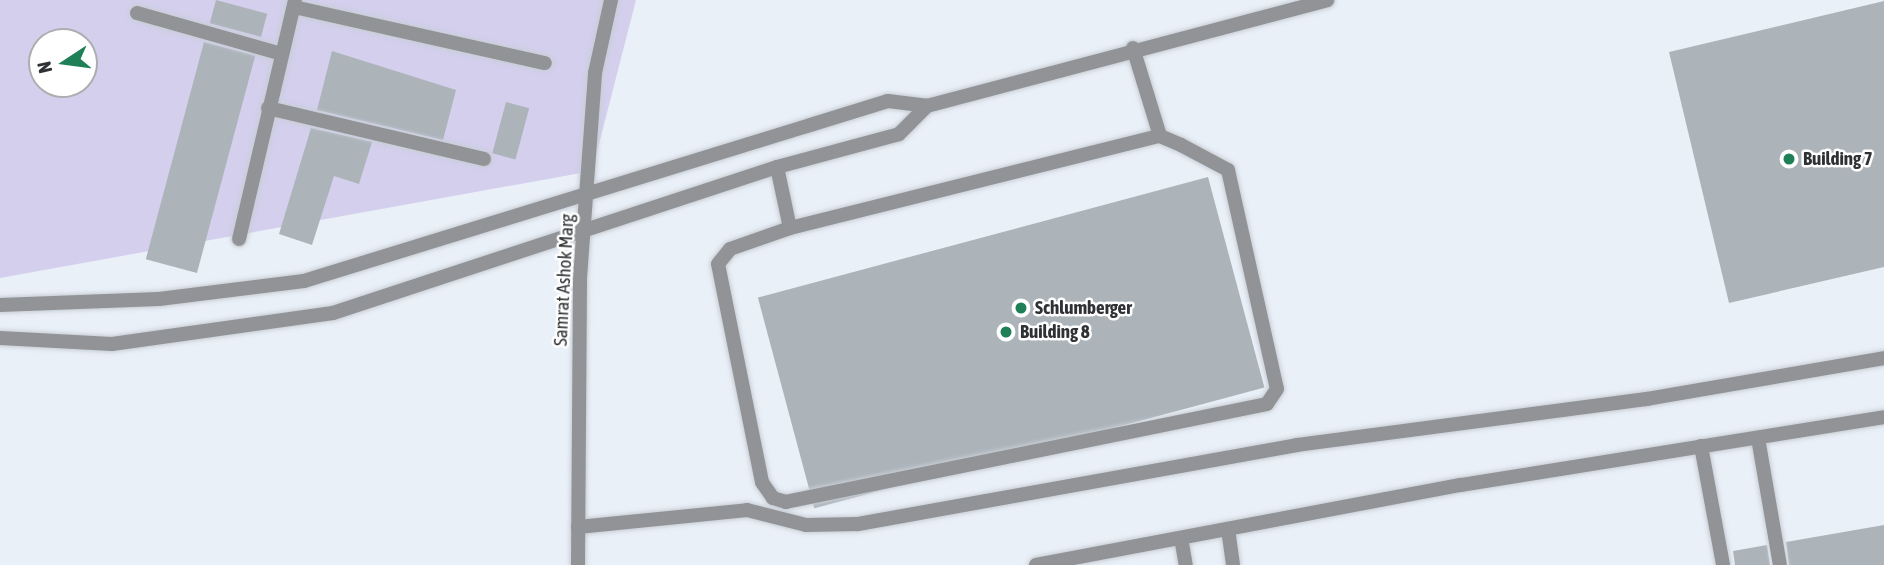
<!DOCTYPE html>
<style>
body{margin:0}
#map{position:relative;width:1884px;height:565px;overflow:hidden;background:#eaf0f8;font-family:"Asap Condensed",sans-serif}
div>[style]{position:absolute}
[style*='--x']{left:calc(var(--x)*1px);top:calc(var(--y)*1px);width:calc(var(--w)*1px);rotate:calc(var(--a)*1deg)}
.green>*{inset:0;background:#d3cfed}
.building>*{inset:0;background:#acb4ba;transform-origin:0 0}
.roads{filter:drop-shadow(0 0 2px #c8ced5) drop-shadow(0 0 2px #c8ced5)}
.service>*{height:14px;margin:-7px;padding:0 7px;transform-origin:7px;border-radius:7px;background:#929396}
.tertiary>*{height:14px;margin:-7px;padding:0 7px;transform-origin:7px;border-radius:7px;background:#929396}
.dots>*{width:19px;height:19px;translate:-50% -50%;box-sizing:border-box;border:4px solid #fff;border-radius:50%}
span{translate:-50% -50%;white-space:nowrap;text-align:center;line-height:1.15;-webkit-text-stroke:5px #fff;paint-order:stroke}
.poi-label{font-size:19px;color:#2f3134;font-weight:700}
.left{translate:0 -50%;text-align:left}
.street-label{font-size:19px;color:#2f3134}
.north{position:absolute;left:28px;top:28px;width:70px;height:70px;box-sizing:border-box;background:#fff;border:2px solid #acadae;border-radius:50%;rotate:257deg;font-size:19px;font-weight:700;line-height:28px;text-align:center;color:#2f3134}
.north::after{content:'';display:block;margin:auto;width:24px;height:32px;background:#1f7f57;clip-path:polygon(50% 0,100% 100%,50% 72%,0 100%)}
</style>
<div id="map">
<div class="green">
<i style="clip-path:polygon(evenodd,0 0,636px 0,592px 171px,0 278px,0 0,42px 42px,84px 42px,84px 84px,42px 84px,42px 42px)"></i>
</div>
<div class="building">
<i style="left:216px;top:0;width:53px;height:24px;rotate:15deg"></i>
<i style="clip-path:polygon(1884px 1px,1884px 267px,1729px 303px,1669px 52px)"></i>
<i style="left:204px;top:42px;width:53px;height:225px;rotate:15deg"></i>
<i style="clip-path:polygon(332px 51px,456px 90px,443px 140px,317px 110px)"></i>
<i style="left:506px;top:102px;width:24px;height:53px;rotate:15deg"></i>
<i style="clip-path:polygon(311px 128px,372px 142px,359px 184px,334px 176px,312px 245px,279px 234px)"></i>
<i style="left:1208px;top:177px;width:218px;height:466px;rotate:75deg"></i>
<i style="clip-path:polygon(1884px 525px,1884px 565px,1789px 565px,1786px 542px)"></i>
<i style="clip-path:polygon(1767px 545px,1770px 565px,1735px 565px,1733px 551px)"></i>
</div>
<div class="roads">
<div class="service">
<i style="--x:294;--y:7;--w:257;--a:12.6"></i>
<i style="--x:137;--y:13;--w:151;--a:15.8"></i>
<i style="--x:1133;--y:48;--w:92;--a:72.9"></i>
<i style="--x:268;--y:108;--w:222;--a:13.3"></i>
<i style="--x:777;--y:167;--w:62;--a:78"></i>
<i style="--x:790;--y:228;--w:381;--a:-14"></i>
<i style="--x:1160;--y:136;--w:23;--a:23"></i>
<i style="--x:1181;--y:145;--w:53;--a:28"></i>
<i style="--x:1228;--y:170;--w:224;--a:77.4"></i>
<i style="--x:1277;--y:389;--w:18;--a:124"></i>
<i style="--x:1267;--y:404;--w:491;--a:168.5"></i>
<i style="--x:786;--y:502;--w:14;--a:-163"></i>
<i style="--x:773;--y:498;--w:19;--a:-125"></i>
<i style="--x:762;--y:482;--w:222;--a:-101.4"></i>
<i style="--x:718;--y:264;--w:19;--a:-51"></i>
<i style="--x:730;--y:249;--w:64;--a:-19.3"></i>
<i style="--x:239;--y:239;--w:245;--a:-76.8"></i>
<i style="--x:1758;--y:438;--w:129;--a:80.2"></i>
<i style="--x:1701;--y:446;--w:121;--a:79.5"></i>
<i style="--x:578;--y:527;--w:170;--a:-5.7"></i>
<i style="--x:747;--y:510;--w:61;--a:14.3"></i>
<i style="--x:806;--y:525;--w:52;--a:-1.1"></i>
<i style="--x:858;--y:524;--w:446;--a:-10.2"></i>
<i style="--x:1297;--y:445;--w:353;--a:-7.5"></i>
<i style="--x:1647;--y:399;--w:241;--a:-9.8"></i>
<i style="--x:1228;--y:529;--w:36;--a:82"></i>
<i style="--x:1181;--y:538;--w:27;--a:80"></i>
<i style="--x:1036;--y:565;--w:432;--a:-10.7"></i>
<i style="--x:1461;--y:485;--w:428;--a:-9.1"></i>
</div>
<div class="tertiary">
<i style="--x:0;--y:305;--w:159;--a:-2.2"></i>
<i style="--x:159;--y:299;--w:146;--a:-7.1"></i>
<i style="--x:304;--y:281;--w:611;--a:-17.13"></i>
<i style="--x:888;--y:101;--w:39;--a:7"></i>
<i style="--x:927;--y:106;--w:414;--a:-14.8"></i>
<i style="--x:0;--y:338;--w:112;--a:3.1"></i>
<i style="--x:112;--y:344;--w:223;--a:-8"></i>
<i style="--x:333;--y:313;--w:467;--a:-18.2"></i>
<i style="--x:777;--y:167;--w:126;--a:-15.1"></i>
<i style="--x:899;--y:134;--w:40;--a:-45"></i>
<i style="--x:578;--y:565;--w:287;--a:-89.6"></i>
<i style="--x:580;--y:278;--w:206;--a:-85.8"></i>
<i style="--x:595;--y:73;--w:75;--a:-77.6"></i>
</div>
</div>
<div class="dots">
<i style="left:1789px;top:159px;background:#1f7f57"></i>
<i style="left:1021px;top:308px;background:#1f7f57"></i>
<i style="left:1006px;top:332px;background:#1f7f57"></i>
</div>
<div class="poi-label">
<span class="left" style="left:1803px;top:159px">Building 7</span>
<span class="left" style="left:1035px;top:308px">Schlumberger</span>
<span class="left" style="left:1020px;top:332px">Building 8</span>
</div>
<div class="street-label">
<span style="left:564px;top:280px;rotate:-87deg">Samrat Ashok Marg</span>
</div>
<div class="north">N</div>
</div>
